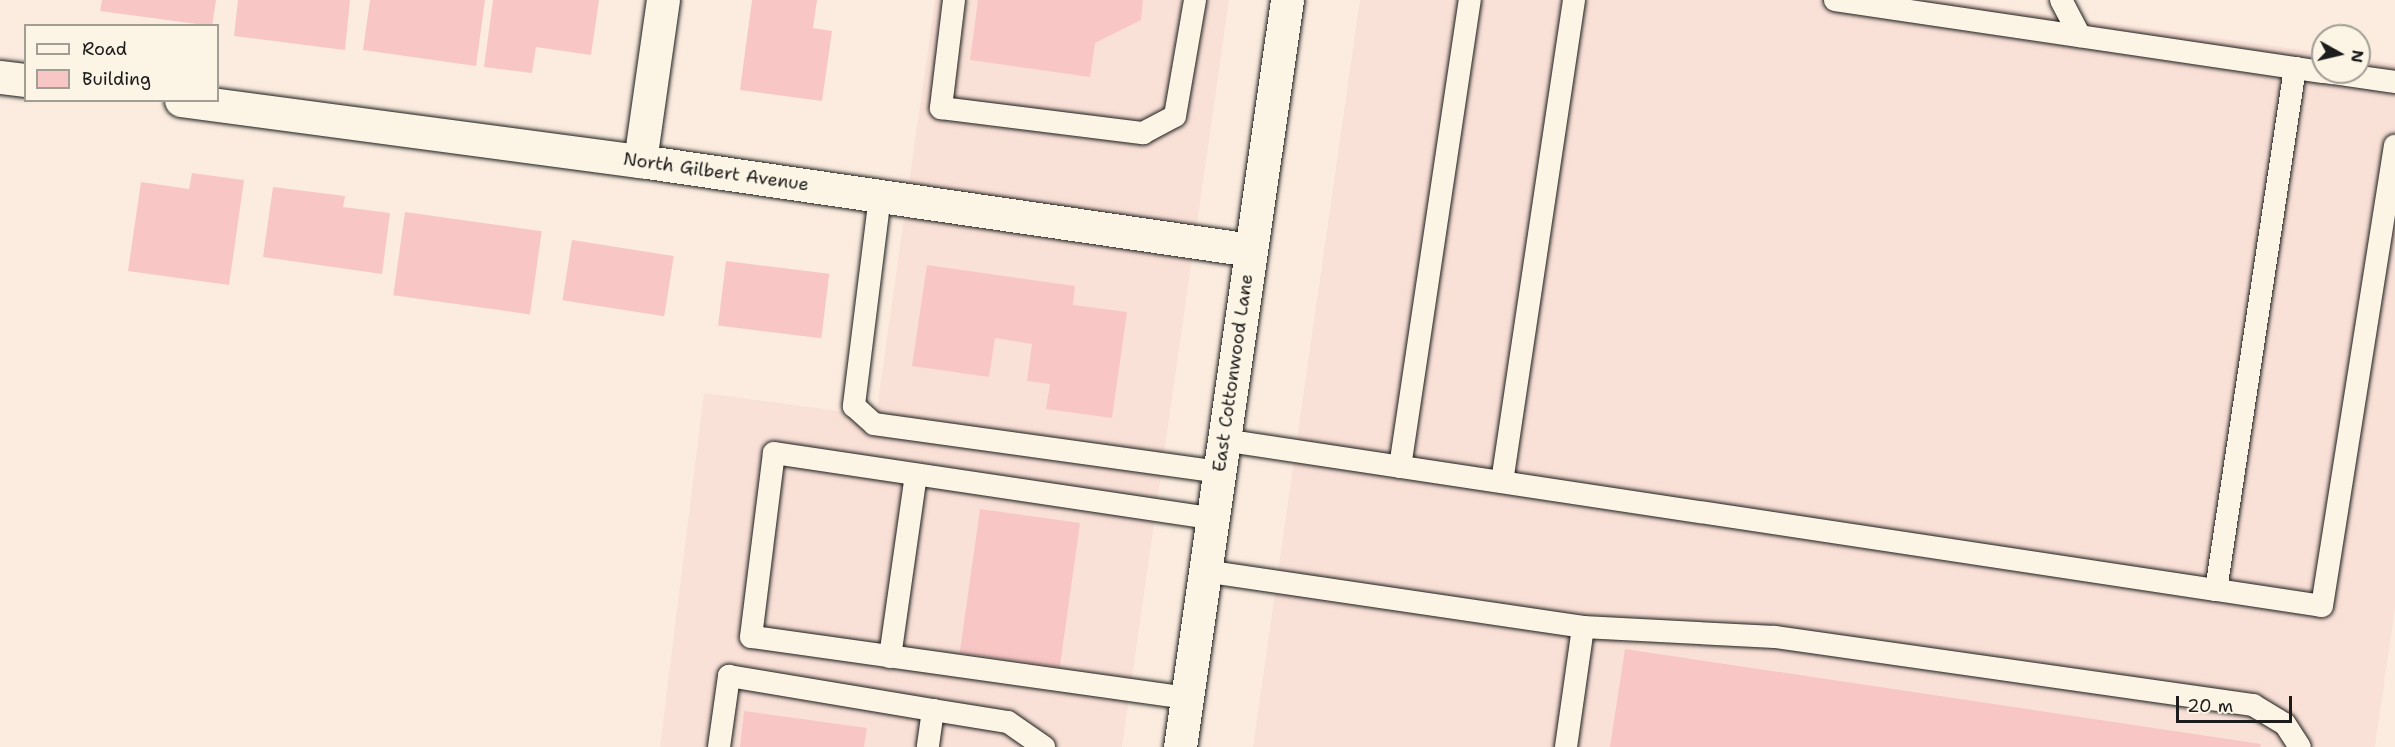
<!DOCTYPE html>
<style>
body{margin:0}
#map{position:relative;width:2395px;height:747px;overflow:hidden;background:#fbecdf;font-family:"Shantell Sans",sans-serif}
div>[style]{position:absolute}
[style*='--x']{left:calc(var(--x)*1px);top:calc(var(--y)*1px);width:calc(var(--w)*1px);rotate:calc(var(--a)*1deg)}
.built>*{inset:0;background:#fae1d7}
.building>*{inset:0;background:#f8c7c5;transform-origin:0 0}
.roads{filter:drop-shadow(0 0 2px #1c1c1c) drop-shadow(0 0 2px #1c1c1c)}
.lane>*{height:22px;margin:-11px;padding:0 11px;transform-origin:11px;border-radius:11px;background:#fcf5e5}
.street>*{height:33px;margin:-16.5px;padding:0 16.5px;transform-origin:16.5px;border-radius:16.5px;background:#fcf5e5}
.secondary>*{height:33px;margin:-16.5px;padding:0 16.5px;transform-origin:16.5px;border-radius:16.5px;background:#fcf5e5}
span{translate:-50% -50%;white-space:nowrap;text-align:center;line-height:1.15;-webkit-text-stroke:6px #fcf5e5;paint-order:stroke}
.street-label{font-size:18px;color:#1c1c1c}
.legend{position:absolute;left:24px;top:24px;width:195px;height:78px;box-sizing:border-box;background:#fcf5e5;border:2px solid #a29e95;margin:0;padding:8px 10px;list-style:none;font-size:18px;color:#1c1c1c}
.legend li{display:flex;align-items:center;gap:12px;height:30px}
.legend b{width:30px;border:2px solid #a29e95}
.north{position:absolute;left:2311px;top:24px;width:60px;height:60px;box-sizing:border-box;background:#fcf5e5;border:2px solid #a29e95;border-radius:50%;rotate:98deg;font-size:16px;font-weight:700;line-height:24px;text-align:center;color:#1c1c1c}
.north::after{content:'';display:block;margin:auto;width:21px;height:27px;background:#1c1c1c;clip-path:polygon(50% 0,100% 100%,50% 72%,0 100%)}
.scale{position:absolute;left:2176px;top:696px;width:116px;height:27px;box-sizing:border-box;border:3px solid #1c1c1c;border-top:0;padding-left:8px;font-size:18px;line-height:21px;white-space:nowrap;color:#1c1c1c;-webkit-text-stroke:4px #fcf5e5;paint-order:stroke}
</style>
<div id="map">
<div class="built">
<i style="clip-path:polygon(935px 0,1229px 0,1122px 747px,660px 747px,704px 393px,876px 416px)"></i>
<i style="clip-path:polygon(1360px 0,1944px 0,2323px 53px,2323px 72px,2359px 72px,2359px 58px,2395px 64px,2395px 608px,2375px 747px,1253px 747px)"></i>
</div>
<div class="building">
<i style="clip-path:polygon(102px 0,216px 0,212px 26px,100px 11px)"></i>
<i style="clip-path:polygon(238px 0,350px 0,345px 50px,234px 36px)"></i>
<i style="clip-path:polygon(370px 0,485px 0,476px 66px,363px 50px)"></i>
<i style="clip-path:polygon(493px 0,599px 0,591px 55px,536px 47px,532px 73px,484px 67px)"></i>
<i style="clip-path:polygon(752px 0,817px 0,813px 28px,832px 31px,822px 101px,740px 90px)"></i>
<i style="clip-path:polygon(978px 0,1143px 0,1141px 20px,1095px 43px,1090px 77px,970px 60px)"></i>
<i style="clip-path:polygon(192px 173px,244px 180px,229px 285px,128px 271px,141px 182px,189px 189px)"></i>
<i style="clip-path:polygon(273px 187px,345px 196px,343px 207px,390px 213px,382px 274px,263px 257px)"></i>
<i style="left:405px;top:212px;width:138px;height:84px;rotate:8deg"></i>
<i style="left:572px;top:240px;width:103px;height:61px;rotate:9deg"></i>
<i style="left:726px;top:261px;width:104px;height:65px;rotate:7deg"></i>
<i style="clip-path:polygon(927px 265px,1075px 286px,1073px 305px,1127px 312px,1112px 418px,1046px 409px,1050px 384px,1027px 381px,1032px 344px,995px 338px,989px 377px,912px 366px)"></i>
<i style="left:980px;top:509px;width:101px;height:145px;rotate:8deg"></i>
<i style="clip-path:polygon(1625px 649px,2261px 744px,2260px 747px,1610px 747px)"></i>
<i style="clip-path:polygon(744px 711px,867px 728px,864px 747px,740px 747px)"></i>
</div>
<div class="roads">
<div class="lane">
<i style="--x:954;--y:0;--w:109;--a:96.9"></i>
<i style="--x:941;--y:108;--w:204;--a:7.1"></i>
<i style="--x:1143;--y:133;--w:36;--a:-28"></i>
<i style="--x:1175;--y:116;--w:118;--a:-80.2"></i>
<i style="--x:1835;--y:0;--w:493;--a:8.4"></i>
<i style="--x:2061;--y:0;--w:41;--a:62.2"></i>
<i style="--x:2325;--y:72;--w:71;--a:8.1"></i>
<i style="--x:880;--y:196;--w:212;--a:97.1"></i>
<i style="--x:854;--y:406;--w:27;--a:42"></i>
<i style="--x:874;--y:424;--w:348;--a:7.9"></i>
<i style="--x:1223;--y:440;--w:1111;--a:8.59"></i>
<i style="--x:2322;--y:606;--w:466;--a:-81"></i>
<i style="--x:1400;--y:467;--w:472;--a:-81.5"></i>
<i style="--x:1502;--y:482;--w:487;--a:-81.5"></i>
<i style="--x:1204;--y:571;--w:383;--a:8.4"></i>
<i style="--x:1583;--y:627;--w:192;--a:3"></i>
<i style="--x:1775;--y:637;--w:483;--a:8.1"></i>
<i style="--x:2253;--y:705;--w:37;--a:31"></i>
<i style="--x:2285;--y:724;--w:27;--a:57"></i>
<i style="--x:2216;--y:590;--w:528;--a:-81.39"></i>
<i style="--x:890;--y:657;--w:184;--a:-81.9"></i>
<i style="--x:1187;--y:698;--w:440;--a:-172"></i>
<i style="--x:751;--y:637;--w:185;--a:-82.9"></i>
<i style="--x:774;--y:453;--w:442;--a:8.5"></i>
<i style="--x:933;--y:710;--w:76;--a:9.1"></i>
<i style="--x:1008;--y:722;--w:44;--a:34.8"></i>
<i style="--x:719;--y:747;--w:72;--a:-82"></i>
<i style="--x:729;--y:676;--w:207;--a:9.5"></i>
<i style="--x:933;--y:710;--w:37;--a:98"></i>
<i style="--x:1566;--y:747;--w:121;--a:-81.9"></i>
</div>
<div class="street">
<i style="--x:0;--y:77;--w:26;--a:7"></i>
<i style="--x:181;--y:100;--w:463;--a:7.6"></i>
<i style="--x:640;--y:161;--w:617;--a:8.29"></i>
<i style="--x:640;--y:161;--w:163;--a:-81.9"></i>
</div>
<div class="secondary">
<i style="--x:1180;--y:747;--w:755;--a:-81.85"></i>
</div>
</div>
<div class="street-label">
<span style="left:716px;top:172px;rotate:8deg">North Gilbert Avenue</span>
<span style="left:1233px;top:373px;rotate:-82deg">East Cottonwood Lane</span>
</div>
<ul class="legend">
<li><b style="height:8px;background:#fcf5e5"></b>Road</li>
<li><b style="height:16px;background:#f8c7c5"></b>Building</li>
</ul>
<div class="north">N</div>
<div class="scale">20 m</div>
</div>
